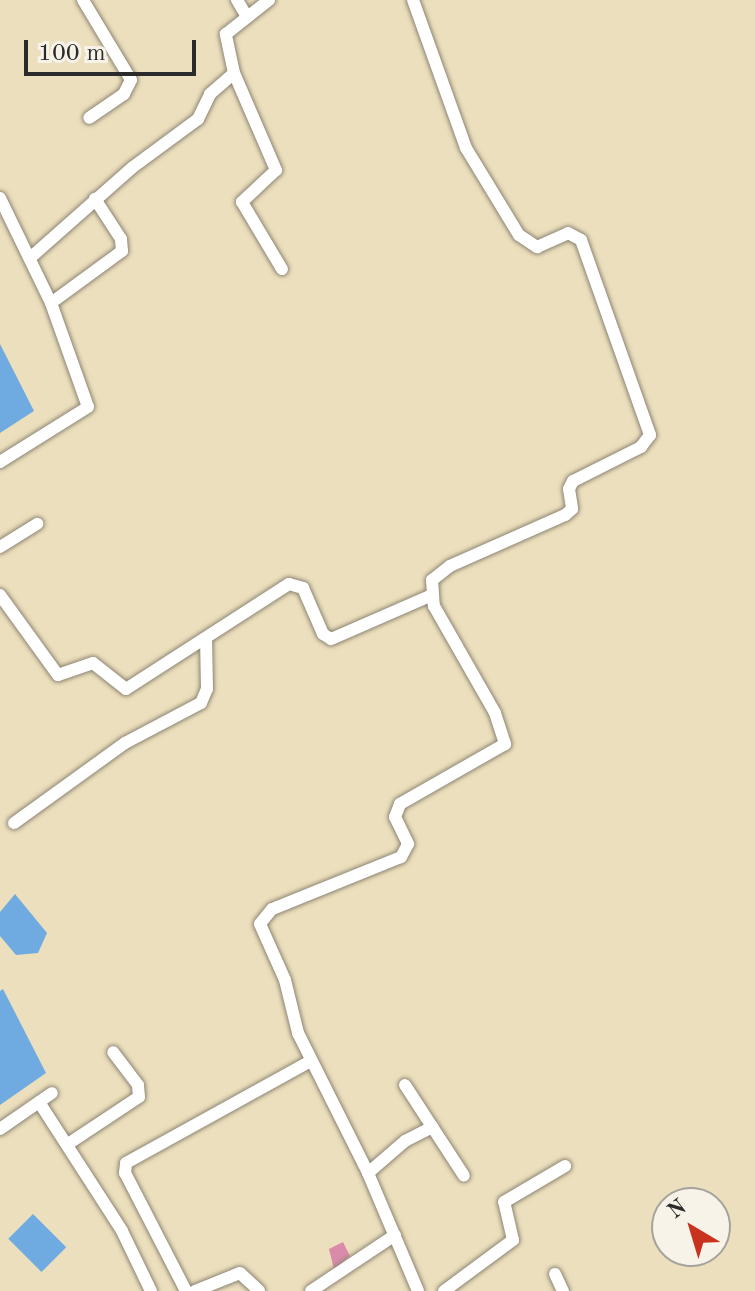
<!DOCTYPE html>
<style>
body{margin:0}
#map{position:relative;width:755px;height:1291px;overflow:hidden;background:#ecdfbd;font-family:"Old Standard TT",serif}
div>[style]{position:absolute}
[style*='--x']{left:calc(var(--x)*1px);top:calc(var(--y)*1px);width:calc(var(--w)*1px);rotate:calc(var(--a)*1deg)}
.water>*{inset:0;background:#6fabe0;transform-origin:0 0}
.building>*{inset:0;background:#da8baa}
.roads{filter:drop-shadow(0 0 2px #8c8574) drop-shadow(0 0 2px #8c8574)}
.minor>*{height:12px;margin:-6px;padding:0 6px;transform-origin:6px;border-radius:6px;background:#fff}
span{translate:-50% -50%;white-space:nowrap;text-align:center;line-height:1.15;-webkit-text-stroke:6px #f7f3e8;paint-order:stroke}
.north{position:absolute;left:651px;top:1187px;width:80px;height:80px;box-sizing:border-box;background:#f7f3e8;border:2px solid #a5a39c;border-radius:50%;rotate:322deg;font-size:22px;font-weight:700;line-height:32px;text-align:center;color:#2b2b2b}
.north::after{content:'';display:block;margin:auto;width:28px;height:36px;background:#c8321e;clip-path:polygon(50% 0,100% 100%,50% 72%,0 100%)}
.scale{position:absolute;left:24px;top:40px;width:172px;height:36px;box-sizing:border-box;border:4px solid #2b2b2b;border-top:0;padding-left:10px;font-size:24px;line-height:28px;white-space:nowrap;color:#2b2b2b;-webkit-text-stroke:6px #f7f3e8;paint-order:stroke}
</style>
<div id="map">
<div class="water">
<i style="clip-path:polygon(0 344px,34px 411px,0 433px)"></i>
<i style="clip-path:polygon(15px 894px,47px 933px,38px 953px,16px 955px,0 936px,0 912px)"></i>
<i style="clip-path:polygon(3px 989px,46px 1073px,0 1105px,0 991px)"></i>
<i style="left:33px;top:1214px;width:47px;height:35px;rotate:45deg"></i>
</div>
<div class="building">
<i style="clip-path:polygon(343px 1242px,350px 1256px,334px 1269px,329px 1249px)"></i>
</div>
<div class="roads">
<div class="minor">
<i style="--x:83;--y:0;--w:93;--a:59"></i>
<i style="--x:131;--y:80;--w:16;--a:117"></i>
<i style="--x:124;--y:94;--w:42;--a:145.6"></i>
<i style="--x:237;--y:0;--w:17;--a:59"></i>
<i style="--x:413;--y:0;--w:157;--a:70.3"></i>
<i style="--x:466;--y:148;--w:102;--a:58.7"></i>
<i style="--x:519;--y:235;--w:22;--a:34"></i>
<i style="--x:537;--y:247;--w:34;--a:-24"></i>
<i style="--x:568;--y:233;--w:15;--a:28"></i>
<i style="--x:581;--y:240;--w:207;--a:70.5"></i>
<i style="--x:650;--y:435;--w:15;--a:127"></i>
<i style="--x:641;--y:447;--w:76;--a:153.4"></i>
<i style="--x:573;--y:481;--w:9;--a:117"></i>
<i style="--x:569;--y:489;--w:20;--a:81"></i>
<i style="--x:572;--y:509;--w:9;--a:139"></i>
<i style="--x:565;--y:515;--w:126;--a:156.1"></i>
<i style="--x:450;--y:566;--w:23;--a:142"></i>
<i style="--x:432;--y:580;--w:26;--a:86"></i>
<i style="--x:434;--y:606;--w:123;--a:60.3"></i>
<i style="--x:495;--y:713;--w:33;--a:72"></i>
<i style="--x:505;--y:744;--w:121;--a:150.3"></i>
<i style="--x:400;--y:804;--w:14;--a:111"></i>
<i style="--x:395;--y:817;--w:30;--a:64"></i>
<i style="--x:408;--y:844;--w:15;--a:118"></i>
<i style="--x:401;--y:857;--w:139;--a:158"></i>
<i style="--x:272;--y:909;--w:19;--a:129"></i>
<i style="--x:260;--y:924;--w:61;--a:65.9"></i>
<i style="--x:285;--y:980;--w:55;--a:76.2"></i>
<i style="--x:298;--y:1033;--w:157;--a:63.4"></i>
<i style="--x:368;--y:1173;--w:128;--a:67"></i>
<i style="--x:234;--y:73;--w:106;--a:66.6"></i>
<i style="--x:276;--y:170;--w:47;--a:136.7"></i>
<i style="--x:242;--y:202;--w:78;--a:59.2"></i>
<i style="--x:0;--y:198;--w:117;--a:64.1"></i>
<i style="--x:51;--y:303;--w:110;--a:70.4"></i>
<i style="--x:88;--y:407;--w:104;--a:148"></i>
<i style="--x:30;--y:258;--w:137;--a:-41.5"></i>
<i style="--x:133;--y:167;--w:81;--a:-36.4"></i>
<i style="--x:198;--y:119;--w:28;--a:-64"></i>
<i style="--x:210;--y:94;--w:32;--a:-41"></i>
<i style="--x:234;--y:73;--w:40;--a:-102"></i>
<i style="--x:226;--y:34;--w:55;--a:-38.3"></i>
<i style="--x:51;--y:303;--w:88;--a:-36.2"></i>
<i style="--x:122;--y:251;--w:12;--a:-95"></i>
<i style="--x:121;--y:239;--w:48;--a:-123"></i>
<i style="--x:0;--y:547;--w:44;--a:-31.9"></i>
<i style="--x:0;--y:595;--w:99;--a:54.1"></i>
<i style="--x:58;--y:675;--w:37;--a:-19"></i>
<i style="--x:93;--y:663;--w:42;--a:38.2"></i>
<i style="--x:126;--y:689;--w:194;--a:-32.8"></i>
<i style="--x:289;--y:584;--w:15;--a:16"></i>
<i style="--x:303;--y:588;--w:50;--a:66.5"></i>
<i style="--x:323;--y:634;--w:9;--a:32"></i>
<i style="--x:331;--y:639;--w:108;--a:-23.5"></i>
<i style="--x:14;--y:823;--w:137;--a:-35.8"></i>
<i style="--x:125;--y:743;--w:86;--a:-27.8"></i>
<i style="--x:201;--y:703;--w:15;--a:-67"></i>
<i style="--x:207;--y:689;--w:51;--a:-91.1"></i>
<i style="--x:405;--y:1085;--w:108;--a:57"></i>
<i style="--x:39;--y:1102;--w:153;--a:57.2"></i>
<i style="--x:122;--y:1231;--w:67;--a:64.2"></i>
<i style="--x:0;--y:1129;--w:63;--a:-34.7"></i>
<i style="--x:68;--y:1144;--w:85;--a:-33.5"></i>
<i style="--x:139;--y:1097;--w:12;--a:-95"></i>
<i style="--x:138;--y:1085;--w:41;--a:-127.1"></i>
<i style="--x:368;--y:1173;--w:49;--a:-40.9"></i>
<i style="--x:405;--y:1141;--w:31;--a:-27"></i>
<i style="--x:555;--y:1274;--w:19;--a:65"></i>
<i style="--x:186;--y:1291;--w:133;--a:-117.3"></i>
<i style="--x:125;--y:1173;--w:10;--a:-84"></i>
<i style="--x:126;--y:1163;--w:211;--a:-28.9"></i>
<i style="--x:195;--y:1291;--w:48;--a:-21.8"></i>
<i style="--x:240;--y:1273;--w:26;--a:43"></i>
<i style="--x:311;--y:1291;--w:101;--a:-33.7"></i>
<i style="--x:444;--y:1291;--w:86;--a:-36.5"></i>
<i style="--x:513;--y:1240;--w:39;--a:-103"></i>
<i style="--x:504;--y:1202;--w:71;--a:-30.5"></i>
</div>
</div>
<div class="north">N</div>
<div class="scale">100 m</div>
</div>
